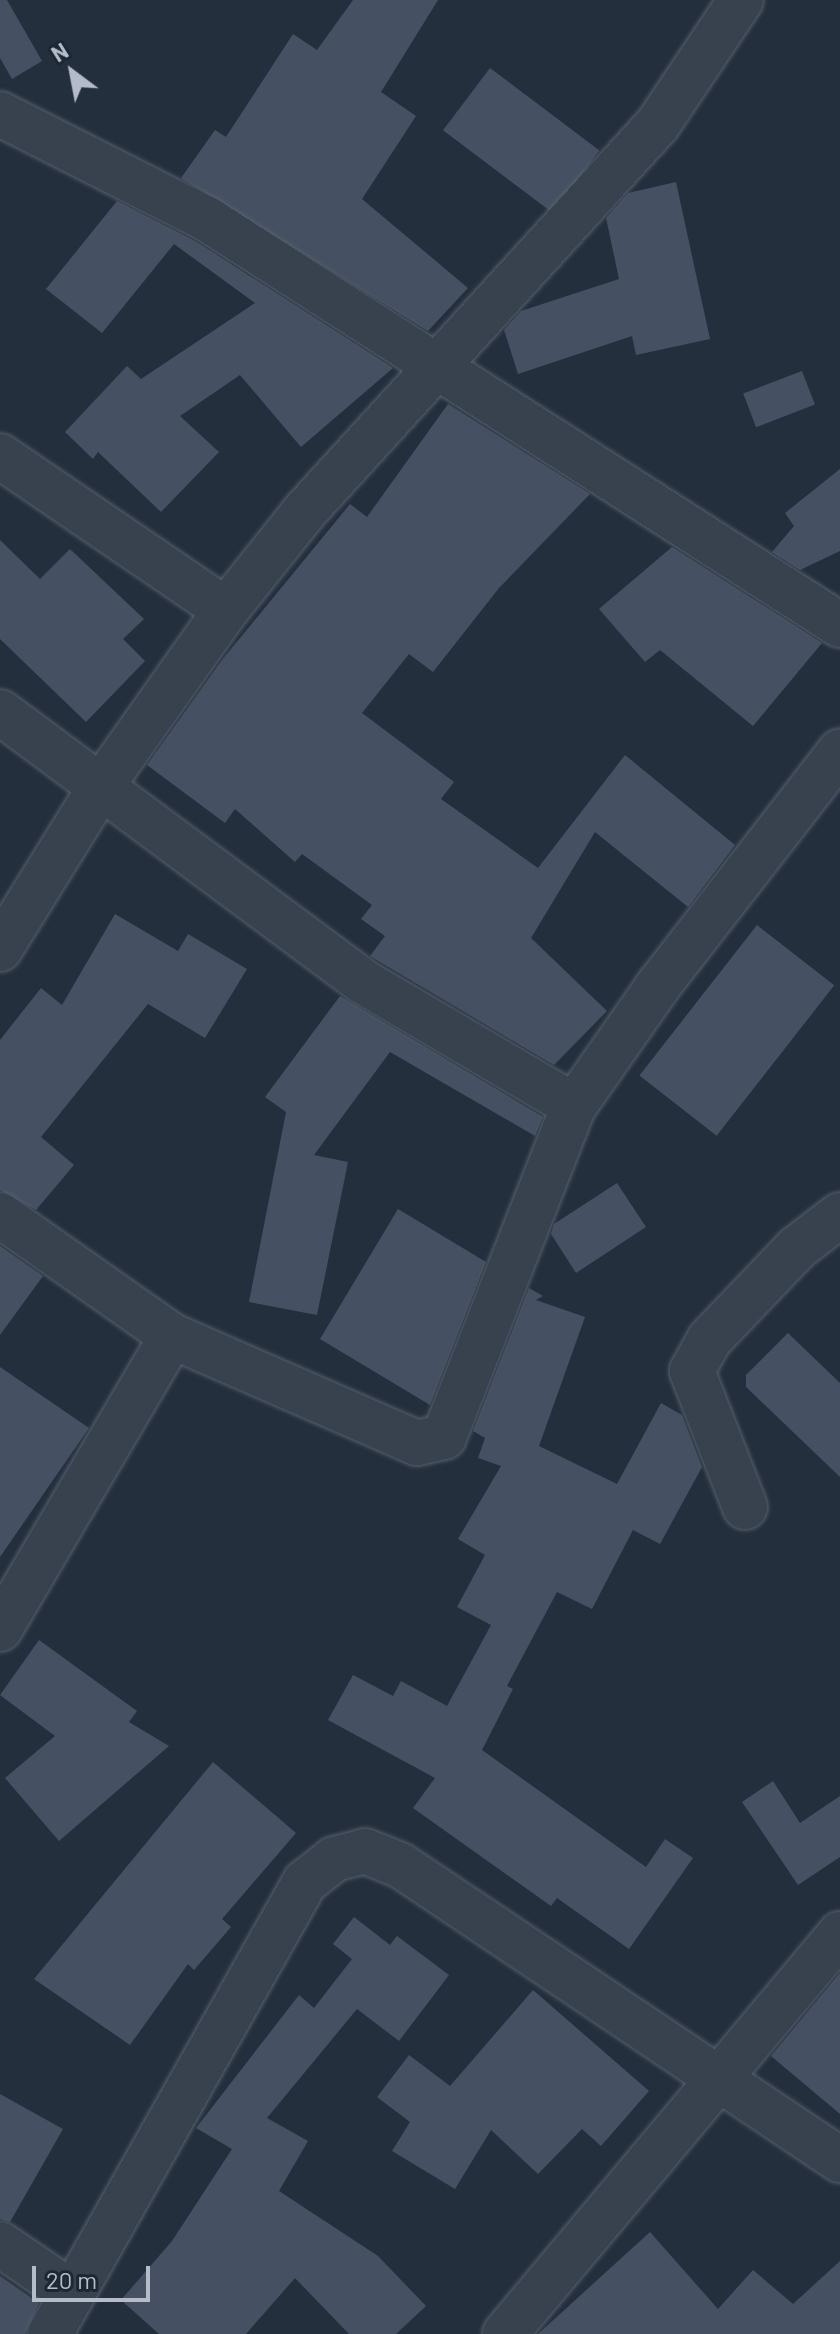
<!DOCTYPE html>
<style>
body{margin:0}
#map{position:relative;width:840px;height:2334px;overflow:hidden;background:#242f3e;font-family:Barlow,sans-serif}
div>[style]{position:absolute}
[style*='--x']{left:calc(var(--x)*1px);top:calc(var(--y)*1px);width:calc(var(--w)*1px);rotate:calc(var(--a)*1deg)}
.building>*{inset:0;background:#455162;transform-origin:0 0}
.roads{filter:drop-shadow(0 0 2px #565f6c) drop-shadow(0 0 2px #565f6c)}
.minor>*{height:44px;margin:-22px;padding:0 22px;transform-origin:22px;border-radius:22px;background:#38414e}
span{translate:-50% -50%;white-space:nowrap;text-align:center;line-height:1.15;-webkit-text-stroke:6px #1d2633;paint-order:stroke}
.north{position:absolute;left:32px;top:32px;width:80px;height:80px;-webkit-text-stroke:6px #1d2633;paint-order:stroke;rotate:328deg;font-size:22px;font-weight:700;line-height:32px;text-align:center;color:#b4bcc9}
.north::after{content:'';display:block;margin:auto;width:28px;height:36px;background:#b4bcc9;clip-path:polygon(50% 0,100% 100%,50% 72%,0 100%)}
.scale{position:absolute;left:32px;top:2266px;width:118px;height:36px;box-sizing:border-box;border:4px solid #b4bcc9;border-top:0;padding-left:10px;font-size:24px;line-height:28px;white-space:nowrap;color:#b4bcc9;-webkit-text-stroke:6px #1d2633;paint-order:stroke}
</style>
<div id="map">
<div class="building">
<i style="clip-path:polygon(0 0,7px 0,42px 61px,12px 79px,0 58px)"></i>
<i style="clip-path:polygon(353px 0,438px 0,381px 92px,416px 116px,362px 199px,468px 288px,428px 331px,181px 178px,215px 130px,226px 137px,293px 34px,317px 50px)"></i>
<i style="left:490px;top:68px;width:137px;height:78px;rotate:37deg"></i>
<i style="clip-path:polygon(676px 182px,710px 339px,636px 355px,632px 336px,518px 374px,504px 330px,521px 311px,619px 279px,606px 218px,628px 193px)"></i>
<i style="clip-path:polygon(117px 201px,195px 241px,393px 368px,301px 447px,240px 375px,180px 416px,219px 452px,161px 512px,98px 452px,93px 459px,65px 432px,127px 366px,141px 379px,255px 303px,174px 244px,102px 333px,46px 289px)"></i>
<i style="left:802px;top:371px;width:36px;height:63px;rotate:69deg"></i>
<i style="clip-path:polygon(448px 404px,590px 494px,499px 588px,433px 672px,409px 654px,362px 713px,454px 782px,441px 799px,538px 868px,625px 755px,735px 845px,688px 907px,595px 832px,531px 938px,607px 1011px,554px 1065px,370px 956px,385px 936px,361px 919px,372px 905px,302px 854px,295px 862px,235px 809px,225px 823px,147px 765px,222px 660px,350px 504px,367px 517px)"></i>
<i style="clip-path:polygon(840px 469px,840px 551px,800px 570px,772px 552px,794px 526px,785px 513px)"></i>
<i style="clip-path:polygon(0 540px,40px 579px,70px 549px,144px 619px,123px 639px,145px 661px,86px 722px,0 639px)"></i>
<i style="clip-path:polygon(672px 547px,822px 643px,753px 726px,660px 650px,645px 662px,599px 609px)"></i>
<i style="clip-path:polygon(115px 914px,178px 951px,188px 934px,247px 969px,205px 1038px,148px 1004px,41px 1137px,74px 1165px,36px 1210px,0 1190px,0 1040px,41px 988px,62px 1005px)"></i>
<i style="left:757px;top:925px;width:98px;height:191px;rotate:38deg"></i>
<i style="clip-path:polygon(340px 996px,543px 1117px,535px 1136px,390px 1052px,314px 1155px,348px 1162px,317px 1315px,249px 1302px,286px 1112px,265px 1097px)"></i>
<i style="clip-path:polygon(617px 1183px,646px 1227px,576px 1273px,551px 1234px,554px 1224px)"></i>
<i style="clip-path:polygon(398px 1209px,486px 1262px,430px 1405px,320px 1339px)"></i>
<i style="clip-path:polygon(0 1246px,43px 1276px,0 1335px)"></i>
<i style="clip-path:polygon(529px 1288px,543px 1296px,536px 1300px,585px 1317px,539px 1446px,617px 1484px,661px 1403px,682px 1415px,702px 1467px,660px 1544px,633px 1530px,592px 1609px,557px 1592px,507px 1686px,513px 1689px,482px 1750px,646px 1867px,665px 1839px,693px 1858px,629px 1949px,557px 1898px,551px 1906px,413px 1808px,435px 1778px,328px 1720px,353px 1675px,393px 1696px,401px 1681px,447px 1706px,491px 1625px,457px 1607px,485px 1555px,458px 1539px,501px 1466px,478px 1458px,485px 1438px,473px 1431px)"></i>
<i style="clip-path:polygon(788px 1333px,840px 1383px,840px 1477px,746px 1387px,746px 1375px)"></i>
<i style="clip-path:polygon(0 1367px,89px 1428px,0 1557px)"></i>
<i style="clip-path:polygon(39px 1640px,137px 1711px,129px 1722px,169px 1746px,59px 1841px,5px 1778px,55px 1736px,0 1695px)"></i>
<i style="clip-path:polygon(213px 1762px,296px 1833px,222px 1919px,231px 1927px,194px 1970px,188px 1964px,130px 2045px,34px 1979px)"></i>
<i style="clip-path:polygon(773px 1781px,800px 1823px,840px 1796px,840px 1857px,798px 1885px,742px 1802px)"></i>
<i style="clip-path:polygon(354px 1917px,390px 1945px,397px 1936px,449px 1975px,399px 2041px,357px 2009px,267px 2118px,308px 2141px,279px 2191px,378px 2256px,426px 2306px,396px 2334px,349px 2334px,295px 2278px,246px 2334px,159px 2334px,121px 2300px,172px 2241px,232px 2149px,196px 2128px,299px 1995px,314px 2008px,352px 1959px,333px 1944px)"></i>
<i style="clip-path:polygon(840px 1973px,840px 2114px,771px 2056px)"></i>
<i style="clip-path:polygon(533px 1990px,649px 2091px,601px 2146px,582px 2129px,538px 2174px,491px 2130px,455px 2189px,392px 2151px,410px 2122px,377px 2097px,409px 2055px,450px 2086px)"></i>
<i style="clip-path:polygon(0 2094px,63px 2129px,10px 2222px,0 2219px)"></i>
<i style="clip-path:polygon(650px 2232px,718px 2309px,753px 2270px,793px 2304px,840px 2261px,840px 2334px,538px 2334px)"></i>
<i style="clip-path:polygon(0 2276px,39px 2303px,25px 2334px,0 2334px)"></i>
</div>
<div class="roads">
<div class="minor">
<i style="--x:0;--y:114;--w:232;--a:26.9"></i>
<i style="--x:207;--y:219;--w:752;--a:32.68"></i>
<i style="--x:0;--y:456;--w:273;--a:34.3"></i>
<i style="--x:0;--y:712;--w:451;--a:36.6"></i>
<i style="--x:362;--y:981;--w:246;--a:30.5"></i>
<i style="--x:0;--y:949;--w:190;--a:-58.2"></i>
<i style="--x:100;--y:788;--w:218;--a:-54.7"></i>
<i style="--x:226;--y:610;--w:127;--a:-51.4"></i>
<i style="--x:305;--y:511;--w:524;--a:-47.63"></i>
<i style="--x:658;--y:124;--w:149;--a:-56.2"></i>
<i style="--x:0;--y:1215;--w:210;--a:35.1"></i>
<i style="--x:172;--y:1336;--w:267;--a:23.6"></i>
<i style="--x:417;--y:1443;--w:28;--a:-13"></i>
<i style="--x:444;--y:1437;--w:356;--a:-68.6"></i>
<i style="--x:574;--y:1106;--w:146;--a:-55"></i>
<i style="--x:658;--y:986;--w:297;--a:-52.2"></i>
<i style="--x:745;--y:1507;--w:146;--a:-111.3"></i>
<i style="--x:692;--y:1371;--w:35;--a:-61"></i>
<i style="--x:709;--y:1340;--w:127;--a:-46.3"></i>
<i style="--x:797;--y:1248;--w:54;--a:-37.5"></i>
<i style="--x:0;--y:1629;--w:340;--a:-59.6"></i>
<i style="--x:0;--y:2244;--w:88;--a:34.4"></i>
<i style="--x:50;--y:2334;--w:519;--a:-60.57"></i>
<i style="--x:305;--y:1882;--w:37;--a:-38"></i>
<i style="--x:334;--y:1859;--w:32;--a:-14"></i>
<i style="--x:365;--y:1851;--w:38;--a:22"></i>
<i style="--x:400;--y:1865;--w:530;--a:33.84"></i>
<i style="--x:505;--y:2334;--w:522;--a:-50.05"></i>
</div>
</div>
<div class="north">N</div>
<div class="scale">20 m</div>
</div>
